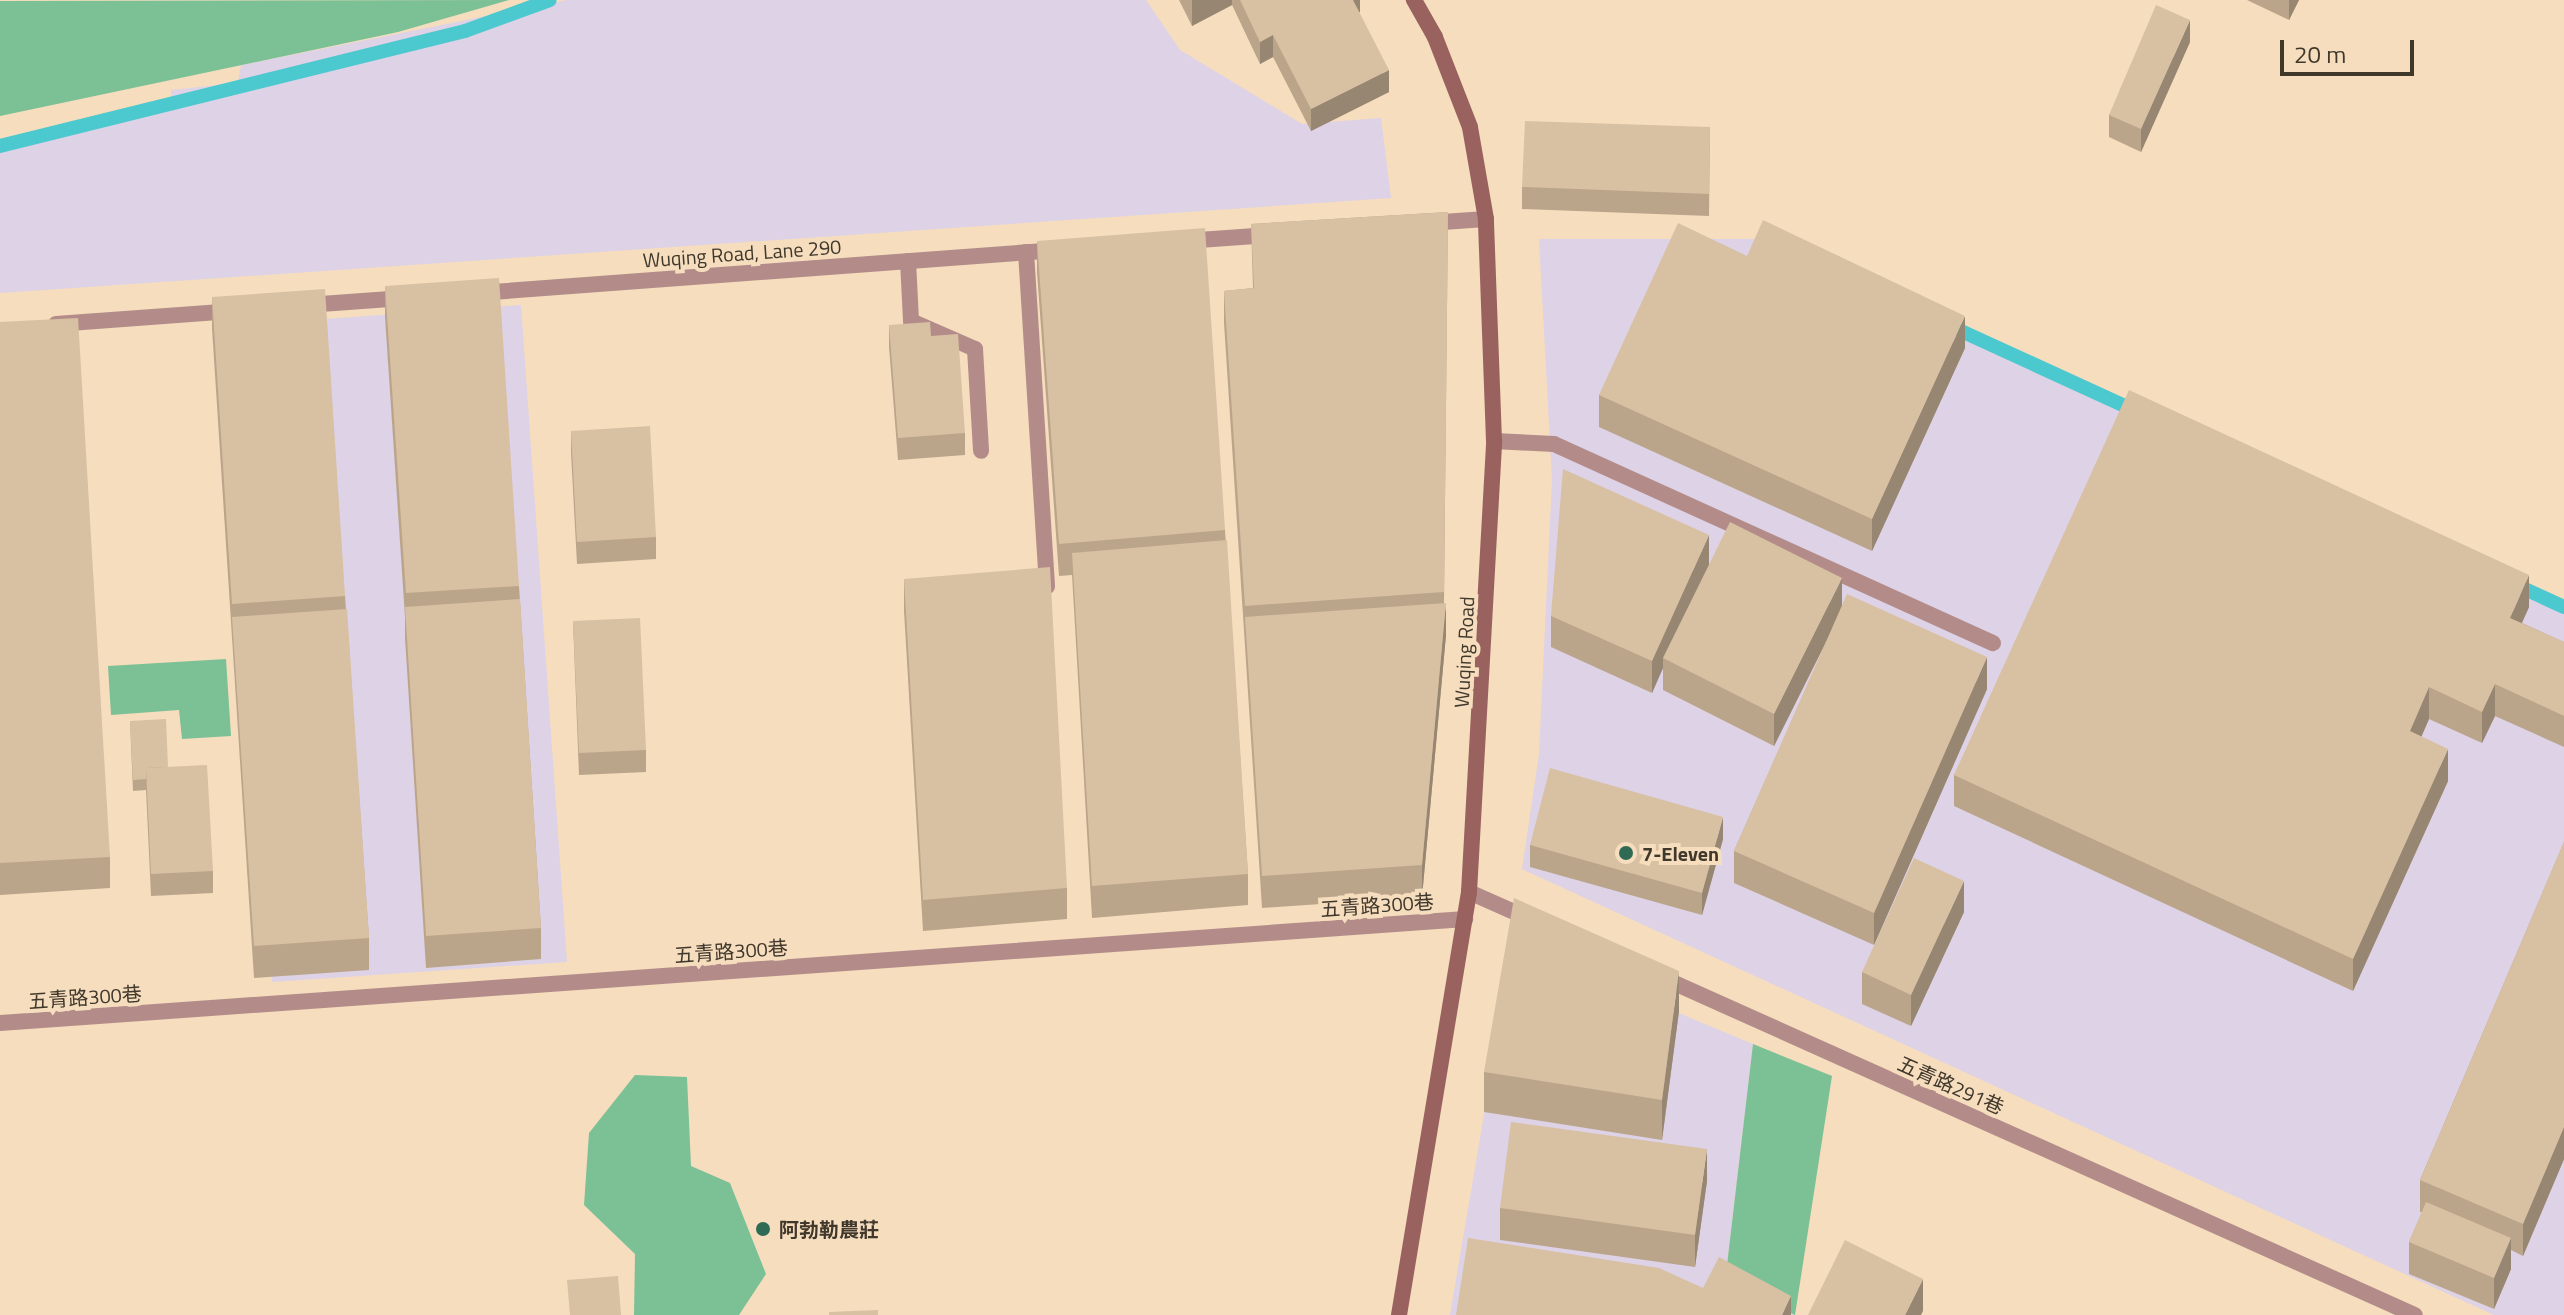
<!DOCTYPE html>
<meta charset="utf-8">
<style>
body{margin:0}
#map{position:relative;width:2564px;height:1315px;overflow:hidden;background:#f5ddbe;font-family:"Titillium Web","Noto Sans TC",sans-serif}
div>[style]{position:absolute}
.industrial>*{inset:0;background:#ddd2e6}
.green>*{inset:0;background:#7cc095}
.stream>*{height:14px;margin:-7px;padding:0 7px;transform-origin:7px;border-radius:7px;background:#4cc8cf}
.lane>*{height:16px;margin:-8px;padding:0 8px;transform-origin:8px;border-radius:8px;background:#b38c89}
.street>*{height:16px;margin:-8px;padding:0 8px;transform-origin:8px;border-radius:8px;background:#b38c89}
.secondary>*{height:16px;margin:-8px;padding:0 8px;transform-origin:8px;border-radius:8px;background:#9a625f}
.wall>*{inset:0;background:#baa58b}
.shaded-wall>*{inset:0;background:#978671}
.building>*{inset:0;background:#d8c0a2}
.dots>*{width:22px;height:22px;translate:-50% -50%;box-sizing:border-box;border:4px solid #f5ddbe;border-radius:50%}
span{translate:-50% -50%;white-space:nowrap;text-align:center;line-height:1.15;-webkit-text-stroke:8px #f5ddbe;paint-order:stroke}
.street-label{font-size:20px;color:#41382c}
.poi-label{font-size:20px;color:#41382c;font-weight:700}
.left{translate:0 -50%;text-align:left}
.scale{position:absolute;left:2280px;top:40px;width:134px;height:36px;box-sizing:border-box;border:4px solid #41382c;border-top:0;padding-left:10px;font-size:24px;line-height:28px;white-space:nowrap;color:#41382c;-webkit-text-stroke:6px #f5ddbe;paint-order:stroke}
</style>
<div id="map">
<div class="industrial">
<div style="clip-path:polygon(567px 0,1146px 0,1180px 50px,1302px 124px,1381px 118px,1391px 198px,0 293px,0 141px,171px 110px,171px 90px,238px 83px,241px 65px)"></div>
<div style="clip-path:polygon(1539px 239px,1767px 239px,2564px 606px,2564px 1315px,2494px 1315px,1522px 869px,1539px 754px,1552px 480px)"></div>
<div style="clip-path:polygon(521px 305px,567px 962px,272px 982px,226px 326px)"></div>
<div style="clip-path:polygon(1513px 944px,1753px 1044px,1725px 1281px,1794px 1315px,1450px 1315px)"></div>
</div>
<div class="green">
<div style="clip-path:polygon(509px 0,398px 32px,0 116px,0 1px)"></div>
<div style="clip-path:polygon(226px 659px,231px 736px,182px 739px,179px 710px,111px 715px,108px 666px)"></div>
<div style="clip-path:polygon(1753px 1044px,1832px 1076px,1795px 1315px,1725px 1282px)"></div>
<div style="clip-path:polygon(635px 1075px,687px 1077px,691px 1166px,730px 1183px,766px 1274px,739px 1315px,634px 1315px,635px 1254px,584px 1205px,589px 1133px)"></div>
</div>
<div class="stream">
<div style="left:0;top:146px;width:479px;rotate:-13.9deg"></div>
<div style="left:465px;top:31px;width:90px;rotate:-20deg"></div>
<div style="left:1948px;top:325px;width:211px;rotate:24.6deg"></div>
<div style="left:2512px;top:583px;width:57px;rotate:24.8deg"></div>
</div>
<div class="lane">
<div style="left:1026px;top:252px;width:335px;rotate:86.4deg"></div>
<div style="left:908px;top:261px;width:60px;rotate:87.1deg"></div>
<div style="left:911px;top:321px;width:70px;rotate:23.6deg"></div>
<div style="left:975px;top:349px;width:102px;rotate:86.6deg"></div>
<div style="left:1494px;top:441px;width:60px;rotate:2.9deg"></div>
<div style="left:1554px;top:444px;width:482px;rotate:24.4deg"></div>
</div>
<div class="street">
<div style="left:1428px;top:223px;width:58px;rotate:-3.9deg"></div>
<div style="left:1185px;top:241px;width:84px;rotate:-4.1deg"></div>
<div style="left:479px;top:293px;width:581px;rotate:-4.25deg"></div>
<div style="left:307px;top:305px;width:97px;rotate:-4.1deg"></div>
<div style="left:56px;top:324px;width:176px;rotate:-4.2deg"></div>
<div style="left:1469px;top:892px;width:67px;rotate:23.9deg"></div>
<div style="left:1661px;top:977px;width:826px;rotate:24.15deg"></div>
<div style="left:0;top:1023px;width:1469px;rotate:-4.06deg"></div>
</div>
<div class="secondary">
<div style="left:1399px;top:1315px;width:429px;rotate:-80.6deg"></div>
<div style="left:1469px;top:892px;width:452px;rotate:-86.8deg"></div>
<div style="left:1494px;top:441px;width:222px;rotate:-92.1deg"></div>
<div style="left:1486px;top:219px;width:93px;rotate:-99.9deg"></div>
<div style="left:1470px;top:127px;width:97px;rotate:-111.3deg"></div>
<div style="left:1435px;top:37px;width:43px;rotate:-119.6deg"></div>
</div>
<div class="wall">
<div style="clip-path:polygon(1179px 0,1360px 0,1359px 13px,1389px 92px,1311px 131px,1273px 57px,1260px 64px,1232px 5px,1192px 26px)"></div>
<div style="clip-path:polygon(2247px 0,2299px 0,2289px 20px)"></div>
<div style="clip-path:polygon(2190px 42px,2141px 152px,2109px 137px,2109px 115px)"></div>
<div style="clip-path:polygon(1710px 127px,1709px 216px,1522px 209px,1522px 187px)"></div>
<div style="clip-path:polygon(1448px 212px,1444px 603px,1446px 635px,1422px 897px,1262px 908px,1224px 323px,1224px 291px,1253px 288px,1251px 224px)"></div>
<div style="clip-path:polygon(1037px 241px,1225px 530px,1248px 874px,1248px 905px,1092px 918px,1072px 575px,1059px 576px,1037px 272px)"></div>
<div style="clip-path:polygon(1747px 256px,1965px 348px,1872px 551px,1599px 427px,1599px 395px)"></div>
<div style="clip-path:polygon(385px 286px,519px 586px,541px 928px,541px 959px,426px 968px,405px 638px,405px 617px,385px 317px)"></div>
<div style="clip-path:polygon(212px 297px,345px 596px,369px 938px,369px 970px,254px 978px,212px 328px)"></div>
<div style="clip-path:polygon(0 322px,110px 857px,110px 888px,0 895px)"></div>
<div style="clip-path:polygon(889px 325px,931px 336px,965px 433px,965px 455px,898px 460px,889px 347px)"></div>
<div style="clip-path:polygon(571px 431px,656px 537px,656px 559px,577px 564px,571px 453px)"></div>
<div style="clip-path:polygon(1709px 565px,1842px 607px,1987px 689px,1874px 945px,1734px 883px,1734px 851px,1830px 634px,1774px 746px,1663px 690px,1663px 668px,1652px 693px,1551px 647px,1551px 616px)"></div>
<div style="clip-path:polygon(904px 579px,1067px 888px,1067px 919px,923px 931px,904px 611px)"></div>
<div style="clip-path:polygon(2529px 607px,2522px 623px,2564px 642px,2564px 747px,2495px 716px,2482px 743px,2429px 719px,2421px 737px,2448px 781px,2353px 991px,1954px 806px,1954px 775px)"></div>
<div style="clip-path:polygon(573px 621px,646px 750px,646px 772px,579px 775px)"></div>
<div style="clip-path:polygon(130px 721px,168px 767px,213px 871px,213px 893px,151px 896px,146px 790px,133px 791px)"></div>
<div style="clip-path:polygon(1723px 839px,1702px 915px,1530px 867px,1530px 845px)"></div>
<div style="clip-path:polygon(2564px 842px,2564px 1159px,2523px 1256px,2511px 1250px,2511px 1269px,2494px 1309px,2409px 1274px,2409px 1242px,2422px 1212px,2420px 1212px,2420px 1180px)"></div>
<div style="clip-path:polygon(1964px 912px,1911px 1026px,1862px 1004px,1862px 972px)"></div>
<div style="clip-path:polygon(1679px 1011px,1662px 1140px,1484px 1112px,1484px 1072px)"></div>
<div style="clip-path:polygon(1707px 1181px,1695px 1267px,1500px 1240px,1500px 1208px)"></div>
</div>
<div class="shaded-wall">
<div style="clip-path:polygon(1192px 0,1232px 0,1232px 5px,1192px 26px)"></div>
<div style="clip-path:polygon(1350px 0,1360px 0,1360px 12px,1350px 17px)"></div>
<div style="clip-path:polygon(2289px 0,2299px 0,2289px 20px)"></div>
<div style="clip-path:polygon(2190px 20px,2190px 42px,2141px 152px,2141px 129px)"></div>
<div style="clip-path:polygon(1273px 35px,1273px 57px,1260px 64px,1260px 42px)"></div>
<div style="clip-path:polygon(1389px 70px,1389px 92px,1311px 131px,1311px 109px)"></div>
<div style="clip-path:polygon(1448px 212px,1444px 622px,1446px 603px,1446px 635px,1422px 897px,1422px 865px,1444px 622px)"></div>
<div style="clip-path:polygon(1965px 316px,1965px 348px,1872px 551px,1872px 519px)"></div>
<div style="clip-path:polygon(1709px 535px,1709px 567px,1663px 658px,1663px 668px,1652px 693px,1652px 661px)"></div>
<div style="clip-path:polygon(2529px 575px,2529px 607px,2510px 649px,2510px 618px)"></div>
<div style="clip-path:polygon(1842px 578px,1842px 610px,1774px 746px,1774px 714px)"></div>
<div style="clip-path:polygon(1987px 657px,1987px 689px,1874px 945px,1874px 913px)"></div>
<div style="clip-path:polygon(2495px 684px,2495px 716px,2482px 743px,2482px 712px)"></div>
<div style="clip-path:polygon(2429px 687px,2429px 719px,2410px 763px,2410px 731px)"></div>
<div style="clip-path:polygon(2448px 749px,2448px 781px,2353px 991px,2353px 959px)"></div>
<div style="clip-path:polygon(1723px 817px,1723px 839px,1702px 915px,1702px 893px)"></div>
<div style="clip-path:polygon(1964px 881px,1964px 912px,1911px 1026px,1911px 995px)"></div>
<div style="clip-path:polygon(1679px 971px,1679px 1011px,1662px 1140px,1662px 1100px)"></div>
<div style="clip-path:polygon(2564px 1127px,2564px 1159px,2523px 1256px,2523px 1224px)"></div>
<div style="clip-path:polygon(1707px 1149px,1707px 1181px,1695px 1267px,1695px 1235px)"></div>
<div style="clip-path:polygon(2511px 1238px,2511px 1269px,2494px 1309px,2494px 1278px)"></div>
<div style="clip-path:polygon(1923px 1279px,1923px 1311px,1921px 1315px,1905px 1315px)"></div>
<div style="clip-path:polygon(1791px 1296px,1791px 1315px,1782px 1315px)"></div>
</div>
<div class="building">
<div style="clip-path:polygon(1240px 0,1353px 0,1389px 70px,1311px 109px,1273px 35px,1260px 42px)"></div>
<div style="clip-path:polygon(2156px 5px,2190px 20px,2141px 129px,2109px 115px)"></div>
<div style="clip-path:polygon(1525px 121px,1710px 127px,1709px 194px,1522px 187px)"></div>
<div style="clip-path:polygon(1448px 212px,1444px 592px,1245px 606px,1224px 291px,1254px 288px,1251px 224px)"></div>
<div style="clip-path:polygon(1763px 220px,1965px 316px,1872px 519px,1599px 395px,1678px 223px,1747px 256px)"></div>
<div style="clip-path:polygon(1205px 228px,1225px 530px,1059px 544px,1037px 241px)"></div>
<div style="clip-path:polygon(499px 278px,519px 586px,406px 593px,385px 286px)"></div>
<div style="clip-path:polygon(325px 289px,345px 596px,232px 604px,212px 297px)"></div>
<div style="clip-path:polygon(78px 318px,110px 857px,0 863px,0 322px)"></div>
<div style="clip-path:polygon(930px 322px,931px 336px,958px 334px,965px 433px,898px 438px,889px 325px)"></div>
<div style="clip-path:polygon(2129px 390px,2529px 575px,2510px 618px,2564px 642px,2564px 716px,2495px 684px,2482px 712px,2429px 687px,2410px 731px,2448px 749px,2353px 959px,1954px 775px)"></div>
<div style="clip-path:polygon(650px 426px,656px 537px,577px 542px,571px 431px)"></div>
<div style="clip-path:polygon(1563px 469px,1709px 535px,1652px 661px,1551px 616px)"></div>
<div style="clip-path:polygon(1730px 522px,1842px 578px,1774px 714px,1663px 658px)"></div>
<div style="clip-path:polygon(1227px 540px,1248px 874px,1092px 886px,1072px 553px)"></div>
<div style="clip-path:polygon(1050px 567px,1067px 888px,923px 900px,904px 579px)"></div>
<div style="clip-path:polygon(1847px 594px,1987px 657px,1874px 913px,1734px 851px)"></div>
<div style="clip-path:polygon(520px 599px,541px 928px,426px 936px,405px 607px)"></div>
<div style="clip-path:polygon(1446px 603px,1422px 865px,1262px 876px,1245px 617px)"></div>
<div style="clip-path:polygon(347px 609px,369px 938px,254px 946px,232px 617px)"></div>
<div style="clip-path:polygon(640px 618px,646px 750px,579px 753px,573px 621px)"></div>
<div style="clip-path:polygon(166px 719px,168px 767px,146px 768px,146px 779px,133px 780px,130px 721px)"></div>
<div style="clip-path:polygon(207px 765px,213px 871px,151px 874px,146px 768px)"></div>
<div style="clip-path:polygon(1550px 768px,1723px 817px,1702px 893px,1530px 845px)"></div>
<div style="clip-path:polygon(2564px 842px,2564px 1127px,2523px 1224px,2420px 1180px)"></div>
<div style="clip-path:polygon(1914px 858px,1964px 881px,1911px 995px,1862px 972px)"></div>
<div style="clip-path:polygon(1514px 898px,1679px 971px,1662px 1100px,1484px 1072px)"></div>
<div style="clip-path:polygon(1511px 1122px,1707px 1149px,1695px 1235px,1500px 1208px)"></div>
<div style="clip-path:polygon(2426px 1202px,2511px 1238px,2494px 1278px,2409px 1242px)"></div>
<div style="clip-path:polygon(1468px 1238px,1659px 1268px,1703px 1288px,1719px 1257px,1791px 1296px,1782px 1315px,1456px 1315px)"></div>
<div style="clip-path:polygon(1845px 1240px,1923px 1279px,1905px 1315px,1808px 1315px)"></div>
<div style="clip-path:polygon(618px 1276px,621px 1315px,570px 1315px,567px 1280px)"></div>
<div style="clip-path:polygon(878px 1310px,878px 1315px,829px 1315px,829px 1312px)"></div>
</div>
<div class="dots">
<div style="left:1626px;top:853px;background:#2f6a54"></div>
<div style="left:763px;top:1229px;background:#2f6a54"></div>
</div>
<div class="street-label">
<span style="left:742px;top:253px;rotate:-4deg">Wuqing Road, Lane 290</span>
<span style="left:1464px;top:652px;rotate:-87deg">Wuqing Road</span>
<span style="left:1377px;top:905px;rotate:-4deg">五青路300巷</span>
<span style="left:731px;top:951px;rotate:-4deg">五青路300巷</span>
<span style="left:85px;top:997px;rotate:-4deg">五青路300巷</span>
<span style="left:1951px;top:1085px;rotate:24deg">五青路291巷</span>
</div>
<div class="poi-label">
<span class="left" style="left:1642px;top:853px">7-Eleven</span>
<span class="left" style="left:779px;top:1229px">阿勃勒農莊</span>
</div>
<div class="scale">20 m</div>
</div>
